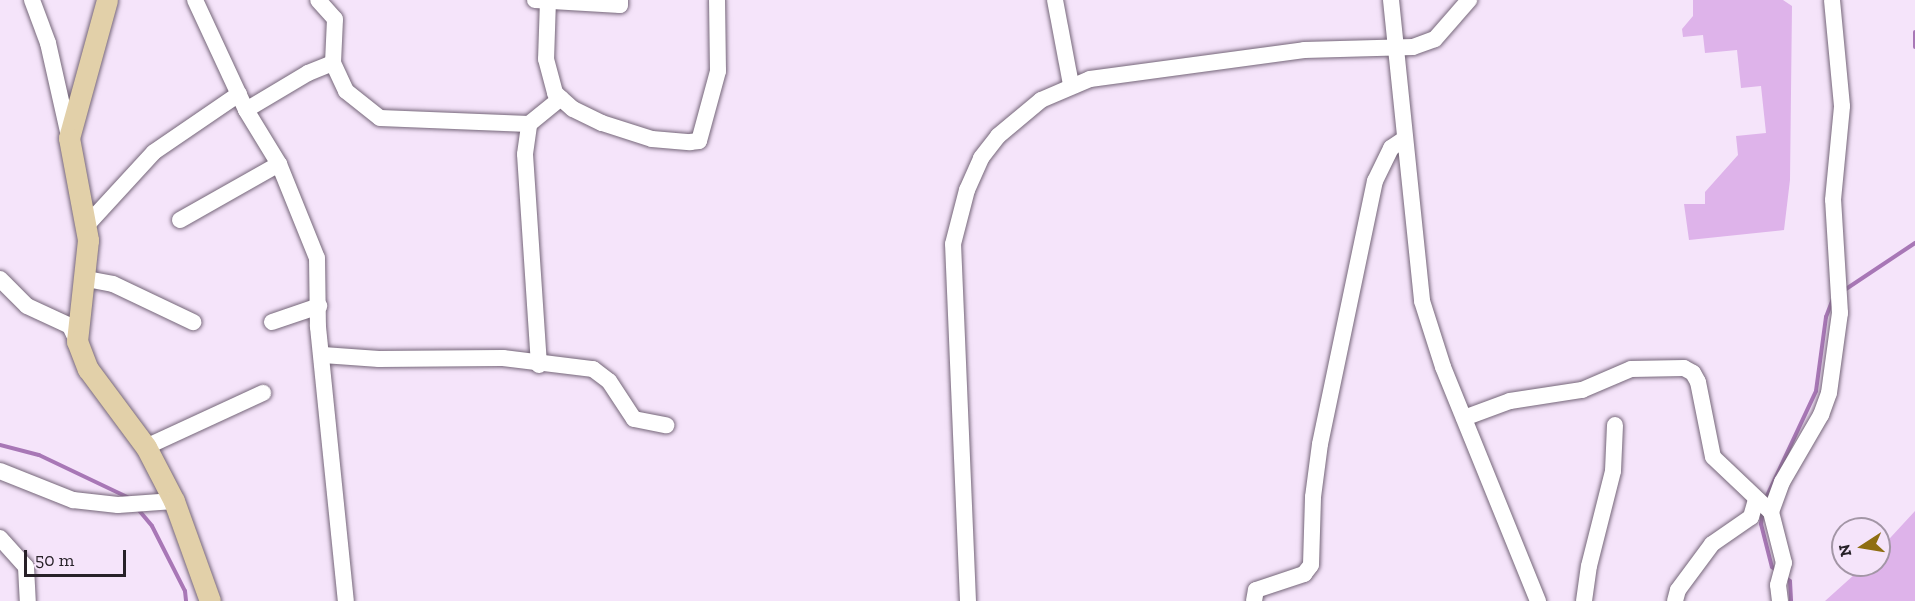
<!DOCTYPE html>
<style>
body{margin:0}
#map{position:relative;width:1915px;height:601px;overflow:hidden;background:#f5e4fa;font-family:"Zilla Slab",serif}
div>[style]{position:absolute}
.green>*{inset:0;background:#deb3ea}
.stream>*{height:4px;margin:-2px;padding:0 2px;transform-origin:2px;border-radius:2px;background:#a877b6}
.roads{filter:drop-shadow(0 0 2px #756679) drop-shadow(0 0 2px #756679)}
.minor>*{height:16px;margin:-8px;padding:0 8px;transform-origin:8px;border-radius:8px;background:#fff}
.major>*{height:21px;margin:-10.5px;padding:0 10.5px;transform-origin:10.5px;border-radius:10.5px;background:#e2d0a9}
span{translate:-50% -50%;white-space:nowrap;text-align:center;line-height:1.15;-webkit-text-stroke:5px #f5e4fa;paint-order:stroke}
.north{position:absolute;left:1831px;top:517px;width:60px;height:60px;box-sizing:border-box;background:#f5e4fa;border:2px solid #a396a6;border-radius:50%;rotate:258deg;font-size:16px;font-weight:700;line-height:24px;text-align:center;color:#272128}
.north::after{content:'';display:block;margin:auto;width:21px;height:27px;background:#8f6e12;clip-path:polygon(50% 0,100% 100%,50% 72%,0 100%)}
.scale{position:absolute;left:24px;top:550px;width:102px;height:27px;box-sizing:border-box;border:3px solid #272128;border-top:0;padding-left:8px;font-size:18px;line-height:21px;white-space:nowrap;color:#272128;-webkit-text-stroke:4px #f5e4fa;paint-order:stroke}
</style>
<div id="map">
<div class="green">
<div style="clip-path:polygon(1693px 0,1783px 0,1792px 6px,1790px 180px,1784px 230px,1689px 240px,1684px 204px,1705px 204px,1705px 192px,1738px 155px,1736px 136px,1766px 133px,1761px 86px,1741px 88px,1737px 50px,1705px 53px,1703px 35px,1683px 37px,1682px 29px,1693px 16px)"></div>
<div style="clip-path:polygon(1915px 511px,1915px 601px,1825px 601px,1865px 565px,1879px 565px,1879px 550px)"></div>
</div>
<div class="stream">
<div style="left:1915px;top:32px;width:15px;rotate:90deg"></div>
<div style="left:1843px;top:291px;width:87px;rotate:-33.7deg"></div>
<div style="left:0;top:445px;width:40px;rotate:14.4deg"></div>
<div style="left:39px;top:455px;width:100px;rotate:25.5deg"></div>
<div style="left:1765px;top:500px;width:120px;rotate:-64.9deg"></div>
<div style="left:1816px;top:391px;width:75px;rotate:-82.3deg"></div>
<div style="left:1826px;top:317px;width:19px;rotate:-69deg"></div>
<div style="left:137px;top:508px;width:23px;rotate:50deg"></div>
<div style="left:152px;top:526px;width:73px;rotate:63.1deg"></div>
<div style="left:185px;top:591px;width:10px;rotate:84deg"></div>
<div style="left:1763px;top:510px;width:14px;rotate:98deg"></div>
<div style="left:1761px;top:524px;width:44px;rotate:75.7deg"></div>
<div style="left:1772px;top:567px;width:6px;rotate:39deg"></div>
<div style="left:1785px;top:577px;width:6px;rotate:39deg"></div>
<div style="left:1790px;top:581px;width:20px;rotate:87deg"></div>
</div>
<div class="roads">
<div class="minor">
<div style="left:32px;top:0;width:46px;rotate:69.6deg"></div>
<div style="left:48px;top:43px;width:91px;rotate:77.3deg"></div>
<div style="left:195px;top:0;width:121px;rotate:65.1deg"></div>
<div style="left:246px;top:110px;width:63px;rotate:58.6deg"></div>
<div style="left:279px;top:164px;width:101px;rotate:68deg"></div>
<div style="left:317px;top:258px;width:69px;rotate:89.2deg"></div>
<div style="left:318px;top:327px;width:275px;rotate:84.2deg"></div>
<div style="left:535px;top:0;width:85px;rotate:3.4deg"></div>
<div style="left:620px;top:5px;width:5px;rotate:-90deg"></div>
<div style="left:548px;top:0;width:59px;rotate:91.9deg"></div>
<div style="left:546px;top:59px;width:35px;rotate:75deg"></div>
<div style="left:555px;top:93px;width:24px;rotate:42deg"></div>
<div style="left:573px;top:109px;width:32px;rotate:26deg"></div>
<div style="left:602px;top:123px;width:52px;rotate:17.7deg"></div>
<div style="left:652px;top:139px;width:38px;rotate:5deg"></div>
<div style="left:690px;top:142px;width:9px;rotate:-6deg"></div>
<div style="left:699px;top:141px;width:73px;rotate:-74.8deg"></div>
<div style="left:718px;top:71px;width:71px;rotate:-90.8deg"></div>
<div style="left:1055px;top:0;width:86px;rotate:79.3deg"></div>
<div style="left:1391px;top:0;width:303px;rotate:84.1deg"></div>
<div style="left:1422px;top:301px;width:69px;rotate:72.3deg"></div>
<div style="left:1443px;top:367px;width:253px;rotate:67.9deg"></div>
<div style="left:333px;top:63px;width:31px;rotate:65deg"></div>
<div style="left:346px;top:91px;width:43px;rotate:38.5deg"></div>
<div style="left:380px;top:118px;width:149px;rotate:2.3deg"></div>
<div style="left:246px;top:110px;width:72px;rotate:-30.8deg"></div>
<div style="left:308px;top:73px;width:27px;rotate:-22deg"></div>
<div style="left:333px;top:63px;width:44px;rotate:-87.4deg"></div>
<div style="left:335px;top:19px;width:25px;rotate:-132deg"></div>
<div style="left:180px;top:220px;width:114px;rotate:-29.5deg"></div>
<div style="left:86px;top:226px;width:100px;rotate:-47.4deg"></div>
<div style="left:154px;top:152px;width:103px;rotate:-34.3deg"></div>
<div style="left:0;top:279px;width:38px;rotate:45deg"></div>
<div style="left:27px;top:306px;width:47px;rotate:24.9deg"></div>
<div style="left:70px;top:326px;width:17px;rotate:65deg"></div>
<div style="left:87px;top:279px;width:26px;rotate:11deg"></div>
<div style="left:113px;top:284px;width:89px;rotate:25.4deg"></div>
<div style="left:272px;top:322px;width:50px;rotate:-18.8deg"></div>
<div style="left:323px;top:355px;width:56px;rotate:4.1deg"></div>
<div style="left:379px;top:359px;width:124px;rotate:-0.5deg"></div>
<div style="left:503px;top:358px;width:91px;rotate:7deg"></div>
<div style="left:593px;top:369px;width:20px;rotate:37deg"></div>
<div style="left:609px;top:381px;width:45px;rotate:56.7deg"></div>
<div style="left:634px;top:419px;width:33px;rotate:11deg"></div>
<div style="left:539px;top:365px;width:211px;rotate:-93.8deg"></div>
<div style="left:525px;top:154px;width:30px;rotate:-82deg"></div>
<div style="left:529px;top:124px;width:41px;rotate:-39.1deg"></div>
<div style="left:1464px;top:418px;width:49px;rotate:-20.3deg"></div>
<div style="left:1510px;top:401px;width:73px;rotate:-8.7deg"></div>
<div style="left:1582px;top:390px;width:53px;rotate:-23.2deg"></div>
<div style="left:1631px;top:369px;width:53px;rotate:-1.1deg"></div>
<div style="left:1684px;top:368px;width:10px;rotate:29deg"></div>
<div style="left:1693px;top:373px;width:10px;rotate:61deg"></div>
<div style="left:1698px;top:382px;width:76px;rotate:78.7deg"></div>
<div style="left:1713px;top:457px;width:80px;rotate:43.5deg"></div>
<div style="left:146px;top:447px;width:129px;rotate:-24.8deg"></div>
<div style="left:0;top:471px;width:79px;rotate:21.7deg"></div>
<div style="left:73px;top:500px;width:45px;rotate:6.3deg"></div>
<div style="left:118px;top:505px;width:56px;rotate:-4.1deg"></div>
<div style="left:0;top:538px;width:39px;rotate:48deg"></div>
<div style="left:26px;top:567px;width:34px;rotate:87deg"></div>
<div style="left:968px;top:601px;width:357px;rotate:-92.4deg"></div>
<div style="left:953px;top:244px;width:56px;rotate:-75.5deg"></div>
<div style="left:967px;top:190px;width:35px;rotate:-66deg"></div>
<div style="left:981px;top:158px;width:28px;rotate:-52deg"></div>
<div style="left:998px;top:136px;width:56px;rotate:-39.9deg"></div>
<div style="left:1041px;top:100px;width:53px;rotate:-23.2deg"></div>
<div style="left:1090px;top:79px;width:216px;rotate:-7.7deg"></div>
<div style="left:1304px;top:50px;width:109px;rotate:-1.6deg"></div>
<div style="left:1413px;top:47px;width:23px;rotate:-20deg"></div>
<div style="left:1435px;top:39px;width:52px;rotate:-48.9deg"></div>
<div style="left:1254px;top:601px;width:11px;rotate:-80deg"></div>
<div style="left:1256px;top:590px;width:51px;rotate:-18.4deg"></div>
<div style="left:1304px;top:574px;width:11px;rotate:-52deg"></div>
<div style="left:1311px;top:565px;width:68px;rotate:-88.3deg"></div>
<div style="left:1313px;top:497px;width:53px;rotate:-82.5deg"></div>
<div style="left:1320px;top:444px;width:269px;rotate:-78.2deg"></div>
<div style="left:1375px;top:181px;width:37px;rotate:-64deg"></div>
<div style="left:1391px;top:148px;width:14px;rotate:-34deg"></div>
<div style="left:1584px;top:601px;width:35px;rotate:-82deg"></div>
<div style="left:1589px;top:566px;width:98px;rotate:-75.8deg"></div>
<div style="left:1613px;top:471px;width:46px;rotate:-87.5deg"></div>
<div style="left:1675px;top:601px;width:11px;rotate:-75deg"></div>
<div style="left:1678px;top:590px;width:57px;rotate:-53.5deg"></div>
<div style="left:1712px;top:544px;width:47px;rotate:-34.7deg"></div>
<div style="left:1751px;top:517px;width:18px;rotate:-74deg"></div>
<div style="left:1780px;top:601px;width:16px;rotate:-97deg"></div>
<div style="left:1778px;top:585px;width:23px;rotate:-75deg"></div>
<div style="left:1784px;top:563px;width:53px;rotate:-104.3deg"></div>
<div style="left:1771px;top:512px;width:32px;rotate:-70deg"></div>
<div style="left:1782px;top:482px;width:78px;rotate:-59.8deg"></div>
<div style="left:1821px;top:415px;width:23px;rotate:-70deg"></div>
<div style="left:1829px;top:393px;width:81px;rotate:-82.2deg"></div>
<div style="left:1840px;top:313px;width:113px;rotate:-93.5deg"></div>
<div style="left:1833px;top:200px;width:94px;rotate:-84.5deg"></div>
<div style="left:1842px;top:106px;width:106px;rotate:-95.4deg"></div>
</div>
<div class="major">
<div style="left:107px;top:0;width:143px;rotate:105.4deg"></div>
<div style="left:69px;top:138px;width:104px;rotate:79.4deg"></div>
<div style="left:88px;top:240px;width:102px;rotate:96.2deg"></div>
<div style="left:77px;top:341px;width:30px;rotate:69deg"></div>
<div style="left:88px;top:369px;width:97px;rotate:53.4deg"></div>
<div style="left:146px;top:447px;width:61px;rotate:62.6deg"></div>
<div style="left:174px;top:501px;width:106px;rotate:70.2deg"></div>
</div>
</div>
<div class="north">N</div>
<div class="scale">50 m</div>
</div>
